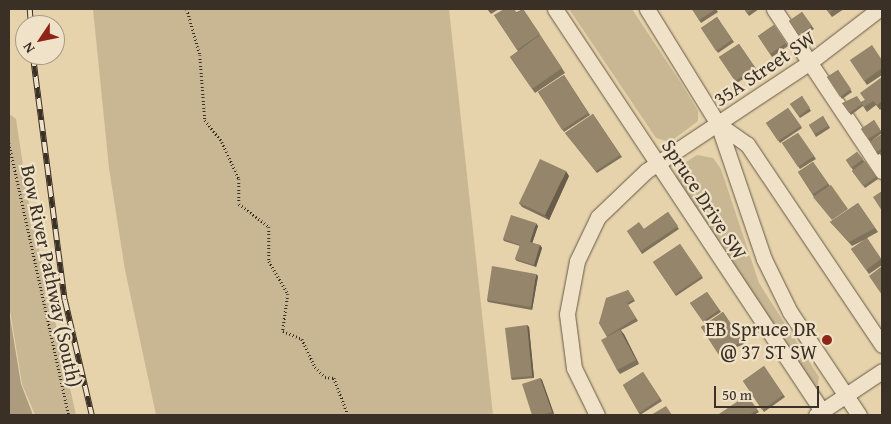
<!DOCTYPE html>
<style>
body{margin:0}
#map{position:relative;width:891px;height:424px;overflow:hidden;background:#e6d3ab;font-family:"Gentium Book Plus",serif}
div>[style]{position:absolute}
.green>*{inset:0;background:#c9b794}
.water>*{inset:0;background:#ac9c7d}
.path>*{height:2.5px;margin-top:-1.25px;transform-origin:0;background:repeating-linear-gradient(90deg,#3b3025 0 1px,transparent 0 3.5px)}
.roads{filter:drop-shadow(0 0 1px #665946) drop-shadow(0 0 1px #665946)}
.minor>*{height:15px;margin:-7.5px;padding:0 7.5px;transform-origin:7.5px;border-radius:7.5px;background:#efe2c8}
.rail>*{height:5.5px;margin-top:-2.75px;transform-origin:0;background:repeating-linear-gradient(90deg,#efe2c8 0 11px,#3b3025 0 22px);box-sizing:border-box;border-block:1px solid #3b3025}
.wall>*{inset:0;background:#7f725c}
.shaded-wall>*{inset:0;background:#685d4b}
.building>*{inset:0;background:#94856b}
.dots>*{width:14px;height:14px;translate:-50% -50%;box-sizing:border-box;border:2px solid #efe2c8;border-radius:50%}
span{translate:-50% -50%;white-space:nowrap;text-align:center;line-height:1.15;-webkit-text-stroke:4.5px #efe2c8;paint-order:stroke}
.street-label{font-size:20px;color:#3b3025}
.poi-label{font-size:20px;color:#3b3025}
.right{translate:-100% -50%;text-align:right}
.frame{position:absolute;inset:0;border:10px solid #3b3025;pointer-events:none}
.north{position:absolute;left:15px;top:15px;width:50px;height:50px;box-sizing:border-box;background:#efe2c8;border:1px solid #a79b87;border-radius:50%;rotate:236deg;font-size:14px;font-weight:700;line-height:20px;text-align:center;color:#3b3025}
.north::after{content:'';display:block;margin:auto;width:18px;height:22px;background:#8f2418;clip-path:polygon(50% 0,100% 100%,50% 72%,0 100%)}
.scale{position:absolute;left:714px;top:386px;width:105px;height:22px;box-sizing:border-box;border:2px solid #3b3025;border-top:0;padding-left:6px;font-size:15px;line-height:18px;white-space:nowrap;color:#3b3025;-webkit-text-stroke:4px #efe2c8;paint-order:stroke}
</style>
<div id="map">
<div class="green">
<div style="clip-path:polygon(93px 9px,449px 9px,493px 415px,156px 415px,125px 270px,109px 168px)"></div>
<div style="clip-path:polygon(569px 9px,632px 9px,681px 83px,698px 111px,698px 121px,670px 142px,656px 138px)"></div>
<div style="clip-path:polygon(9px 114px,16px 119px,29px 204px,76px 415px,35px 415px,22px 384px,9px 304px)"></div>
<div style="clip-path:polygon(697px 155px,713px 158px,721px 169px,759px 283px,819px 377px,817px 390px,676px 179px,677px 168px)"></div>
</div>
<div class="water">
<div style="clip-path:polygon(9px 311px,21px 384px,33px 415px,9px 415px)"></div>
</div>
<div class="path">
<div style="left:187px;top:9px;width:48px;rotate:74.2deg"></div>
<div style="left:200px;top:55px;width:65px;rotate:85.6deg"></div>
<div style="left:205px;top:120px;width:28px;rotate:52deg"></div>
<div style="left:222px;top:142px;width:41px;rotate:65.3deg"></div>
<div style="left:239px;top:179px;width:25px;rotate:90deg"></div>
<div style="left:239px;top:204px;width:38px;rotate:37deg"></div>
<div style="left:269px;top:227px;width:34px;rotate:90deg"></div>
<div style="left:269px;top:261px;width:38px;rotate:60deg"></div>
<div style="left:288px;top:294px;width:37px;rotate:98deg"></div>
<div style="left:283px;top:331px;width:21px;rotate:23deg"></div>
<div style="left:302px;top:339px;width:31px;rotate:65deg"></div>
<div style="left:315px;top:367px;width:14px;rotate:45deg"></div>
<div style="left:325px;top:377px;width:9px;rotate:6deg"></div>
<div style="left:334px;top:378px;width:40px;rotate:69deg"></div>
<div style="left:9px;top:143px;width:279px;rotate:77.6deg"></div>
</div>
<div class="roads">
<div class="minor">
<div style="left:555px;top:9px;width:483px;rotate:56.4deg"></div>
<div style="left:647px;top:9px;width:135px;rotate:58.3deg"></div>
<div style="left:718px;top:124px;width:143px;rotate:71.2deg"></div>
<div style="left:764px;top:259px;width:59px;rotate:63.9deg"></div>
<div style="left:790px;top:312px;width:124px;rotate:56.2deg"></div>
<div style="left:774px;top:9px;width:195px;rotate:56.3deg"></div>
<div style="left:718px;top:124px;width:35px;rotate:35deg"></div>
<div style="left:747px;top:144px;width:242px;rotate:56.1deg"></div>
<div style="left:597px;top:415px;width:52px;rotate:-116.1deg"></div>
<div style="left:574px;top:368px;width:54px;rotate:-97.4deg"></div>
<div style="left:567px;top:314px;width:54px;rotate:-79.3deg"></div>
<div style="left:577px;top:261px;width:49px;rotate:-64.5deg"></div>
<div style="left:598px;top:217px;width:66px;rotate:-43.8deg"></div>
<div style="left:646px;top:171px;width:197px;rotate:-33.6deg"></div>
<div style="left:810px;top:62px;width:87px;rotate:-37.5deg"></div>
<div style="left:816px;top:415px;width:79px;rotate:-33.7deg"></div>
</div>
</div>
<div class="rail">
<div style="left:30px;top:9px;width:16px;rotate:86deg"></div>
<div style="left:33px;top:55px;width:247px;rotate:82.6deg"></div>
<div style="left:65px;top:300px;width:118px;rotate:76.8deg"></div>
</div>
<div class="wall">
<div style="clip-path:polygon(487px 9px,499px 9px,491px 14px)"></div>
<div style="clip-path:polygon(523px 9px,565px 73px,535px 93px,510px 57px,518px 51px,494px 15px,517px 12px)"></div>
<div style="clip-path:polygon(692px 9px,716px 9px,718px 12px,701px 23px)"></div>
<div style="clip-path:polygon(744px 9px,759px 9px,749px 16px)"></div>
<div style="clip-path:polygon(826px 9px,844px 9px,832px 17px)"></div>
<div style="clip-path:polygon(802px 12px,814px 29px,800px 38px,789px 21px)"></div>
<div style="clip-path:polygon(717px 17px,734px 42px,718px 53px,701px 28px)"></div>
<div style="clip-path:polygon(774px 25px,788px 46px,772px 57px,758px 36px)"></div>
<div style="clip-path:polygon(739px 44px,757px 70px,737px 83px,719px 57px)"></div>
<div style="clip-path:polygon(882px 59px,882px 75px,867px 85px,850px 60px)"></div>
<div style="clip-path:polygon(838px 70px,852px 92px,842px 99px,827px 77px)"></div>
<div style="clip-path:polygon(564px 75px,590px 115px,564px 132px,538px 92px)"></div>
<div style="clip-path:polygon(882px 77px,882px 108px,880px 110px,876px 105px,867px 112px,863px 106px,851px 115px,842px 103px,861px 102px,865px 100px)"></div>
<div style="clip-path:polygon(802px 96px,811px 111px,800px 118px,790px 104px)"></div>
<div style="clip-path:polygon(788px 108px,802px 128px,780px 143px,766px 123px)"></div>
<div style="clip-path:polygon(593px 114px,622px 157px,597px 173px,565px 133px)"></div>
<div style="clip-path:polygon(823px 116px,830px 128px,816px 137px,809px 125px)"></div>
<div style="clip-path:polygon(874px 120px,882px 133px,870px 142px,861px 129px)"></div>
<div style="clip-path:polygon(798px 133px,816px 159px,800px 169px,782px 143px)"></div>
<div style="clip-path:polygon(882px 134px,882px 152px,878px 155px,870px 142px)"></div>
<div style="clip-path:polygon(857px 152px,878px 179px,865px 188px,852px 171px,853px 170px,846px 160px)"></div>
<div style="clip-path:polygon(813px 162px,830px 186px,814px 197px,798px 172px)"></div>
<div style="clip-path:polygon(569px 176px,549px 220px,522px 207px,519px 203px)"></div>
<div style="clip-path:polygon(858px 203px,878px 232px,867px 238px,882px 260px,882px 265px,869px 274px,851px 249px,866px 239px,852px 246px,834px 226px,830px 222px)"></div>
<div style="clip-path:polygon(668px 212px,679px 229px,642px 254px,627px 231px,644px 229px)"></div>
<div style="clip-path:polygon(538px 226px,532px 243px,540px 245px,542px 248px,536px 267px,517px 261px,515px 259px,520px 246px,504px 241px,503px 239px)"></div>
<div style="clip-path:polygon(680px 244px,703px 278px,676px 296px,653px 262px)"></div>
<div style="clip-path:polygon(538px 276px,532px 310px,488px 302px,487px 300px)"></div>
<div style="clip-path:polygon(628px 290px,635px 301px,628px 305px,638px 321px,621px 330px,639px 364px,620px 374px,617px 370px,607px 337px,599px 323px)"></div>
<div style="clip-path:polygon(707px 292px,721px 312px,704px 323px,690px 303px)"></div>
<div style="clip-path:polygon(723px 312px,744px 344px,719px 355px,701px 327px)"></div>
<div style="clip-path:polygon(527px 325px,529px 327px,534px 378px,512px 380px,511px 378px)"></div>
<div style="clip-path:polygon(764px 366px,785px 397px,764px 412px,743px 381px)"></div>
<div style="clip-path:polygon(643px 372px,662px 401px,640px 415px,623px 385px)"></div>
<div style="clip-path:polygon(540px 378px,542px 380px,554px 414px,551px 415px,532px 415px)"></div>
<div style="clip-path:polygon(747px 395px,759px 412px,754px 415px,720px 415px)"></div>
</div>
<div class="shaded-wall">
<div style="clip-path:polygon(566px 171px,569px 176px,549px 220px,545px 215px)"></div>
<div style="clip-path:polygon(536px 223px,538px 226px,532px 244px,530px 242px)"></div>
<div style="clip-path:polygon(540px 245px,542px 248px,536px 267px,534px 265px)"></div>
<div style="clip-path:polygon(536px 274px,538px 276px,532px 310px,531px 307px)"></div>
<div style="clip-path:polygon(527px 325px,529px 327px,534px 378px,532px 376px)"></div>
<div style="clip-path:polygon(620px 330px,624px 334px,639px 364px,636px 360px)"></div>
<div style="clip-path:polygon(540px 378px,542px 380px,554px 414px,552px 412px)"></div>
</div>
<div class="building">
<div style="clip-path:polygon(504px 9px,514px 9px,517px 13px,523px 9px,540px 34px,517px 50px,494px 15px)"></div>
<div style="clip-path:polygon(692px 9px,716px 9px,699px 20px)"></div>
<div style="clip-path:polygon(744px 9px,754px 9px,747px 13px)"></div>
<div style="clip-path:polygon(826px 9px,834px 9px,829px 13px)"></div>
<div style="clip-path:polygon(802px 12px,812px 26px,799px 35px,789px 21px)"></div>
<div style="clip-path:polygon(717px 17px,732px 40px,716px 51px,701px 28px)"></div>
<div style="clip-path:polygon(774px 25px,786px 43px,770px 54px,758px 36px)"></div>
<div style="clip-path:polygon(540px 35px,562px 68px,532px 89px,510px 57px)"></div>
<div style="clip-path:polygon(739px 44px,755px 68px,735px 81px,719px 57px)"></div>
<div style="clip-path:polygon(872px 45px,882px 60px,882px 68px,864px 81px,850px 60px)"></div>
<div style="clip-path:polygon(838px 70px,851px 89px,840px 97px,827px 77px)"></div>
<div style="clip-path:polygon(564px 75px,588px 113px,562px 130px,538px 92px)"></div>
<div style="clip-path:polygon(882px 77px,882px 101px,877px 105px,873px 101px,864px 107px,861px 103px,865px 100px,860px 93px)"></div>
<div style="clip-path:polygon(802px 96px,810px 108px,799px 116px,790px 104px)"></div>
<div style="clip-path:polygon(857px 96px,861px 102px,861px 103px,862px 104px,849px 113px,842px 103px)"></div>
<div style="clip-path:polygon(788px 108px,801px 126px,778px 141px,766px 123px)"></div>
<div style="clip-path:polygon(593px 114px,620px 155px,596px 171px,565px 133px)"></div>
<div style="clip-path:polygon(823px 116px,828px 126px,815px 134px,809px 125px)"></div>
<div style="clip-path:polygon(874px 120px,881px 131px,868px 139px,861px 129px)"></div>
<div style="clip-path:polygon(798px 133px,814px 156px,798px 167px,782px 143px)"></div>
<div style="clip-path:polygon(882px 134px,882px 148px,877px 152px,870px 142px)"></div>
<div style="clip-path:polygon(857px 152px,863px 159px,851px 168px,846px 160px)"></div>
<div style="clip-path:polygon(540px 159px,566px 171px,545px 215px,519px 203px)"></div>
<div style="clip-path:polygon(865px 161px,876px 177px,863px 186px,852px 171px)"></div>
<div style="clip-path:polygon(813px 162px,828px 184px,813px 194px,798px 172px)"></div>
<div style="clip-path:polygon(831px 185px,848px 209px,832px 220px,813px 197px)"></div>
<div style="clip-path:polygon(882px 191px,882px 211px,873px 197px)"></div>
<div style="clip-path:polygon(858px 203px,875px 228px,849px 242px,830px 222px)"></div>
<div style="clip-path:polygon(668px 212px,678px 226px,641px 251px,627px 231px,639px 222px,644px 229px)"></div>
<div style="clip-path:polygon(511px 215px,536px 223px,530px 242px,540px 245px,534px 265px,515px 259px,520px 245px,503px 239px)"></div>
<div style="clip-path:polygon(867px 238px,881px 259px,866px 270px,851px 249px)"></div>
<div style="clip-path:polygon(680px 244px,702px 276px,675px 294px,653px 262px)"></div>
<div style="clip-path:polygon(492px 266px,536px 274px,531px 307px,487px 300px)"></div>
<div style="clip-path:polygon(882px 266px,882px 295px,869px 276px)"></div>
<div style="clip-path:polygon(628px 290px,634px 299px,627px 303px,636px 318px,607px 336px,599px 323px,606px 298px)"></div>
<div style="clip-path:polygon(707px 292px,719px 310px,703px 321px,690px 303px)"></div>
<div style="clip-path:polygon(723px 312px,743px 342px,717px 352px,701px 327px)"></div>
<div style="clip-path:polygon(527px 325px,532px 376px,511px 378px,505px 328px)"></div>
<div style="clip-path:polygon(620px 330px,636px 360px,617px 370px,601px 340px)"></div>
<div style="clip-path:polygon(764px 366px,783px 395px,762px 410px,743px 381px)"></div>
<div style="clip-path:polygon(643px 372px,660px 399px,639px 413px,623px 385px)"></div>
<div style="clip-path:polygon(540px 378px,552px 412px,542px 415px,532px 415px,522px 384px)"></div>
<div style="clip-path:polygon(747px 395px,757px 410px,749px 415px,720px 415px,719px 414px)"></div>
<div style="clip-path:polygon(666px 406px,672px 415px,651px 415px)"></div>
</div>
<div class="dots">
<div style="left:827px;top:340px;background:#8f2418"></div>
</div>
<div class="street-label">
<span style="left:764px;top:68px;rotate:-34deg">35A Street SW</span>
<span style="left:705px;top:199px;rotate:57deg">Spruce Drive SW</span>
<span style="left:52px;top:276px;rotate:78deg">Bow River Pathway (South)</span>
</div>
<div class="poi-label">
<span class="right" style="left:817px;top:340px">EB Spruce DR<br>@ 37 ST SW</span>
</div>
<div class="frame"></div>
<div class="north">N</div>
<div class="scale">50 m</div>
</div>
